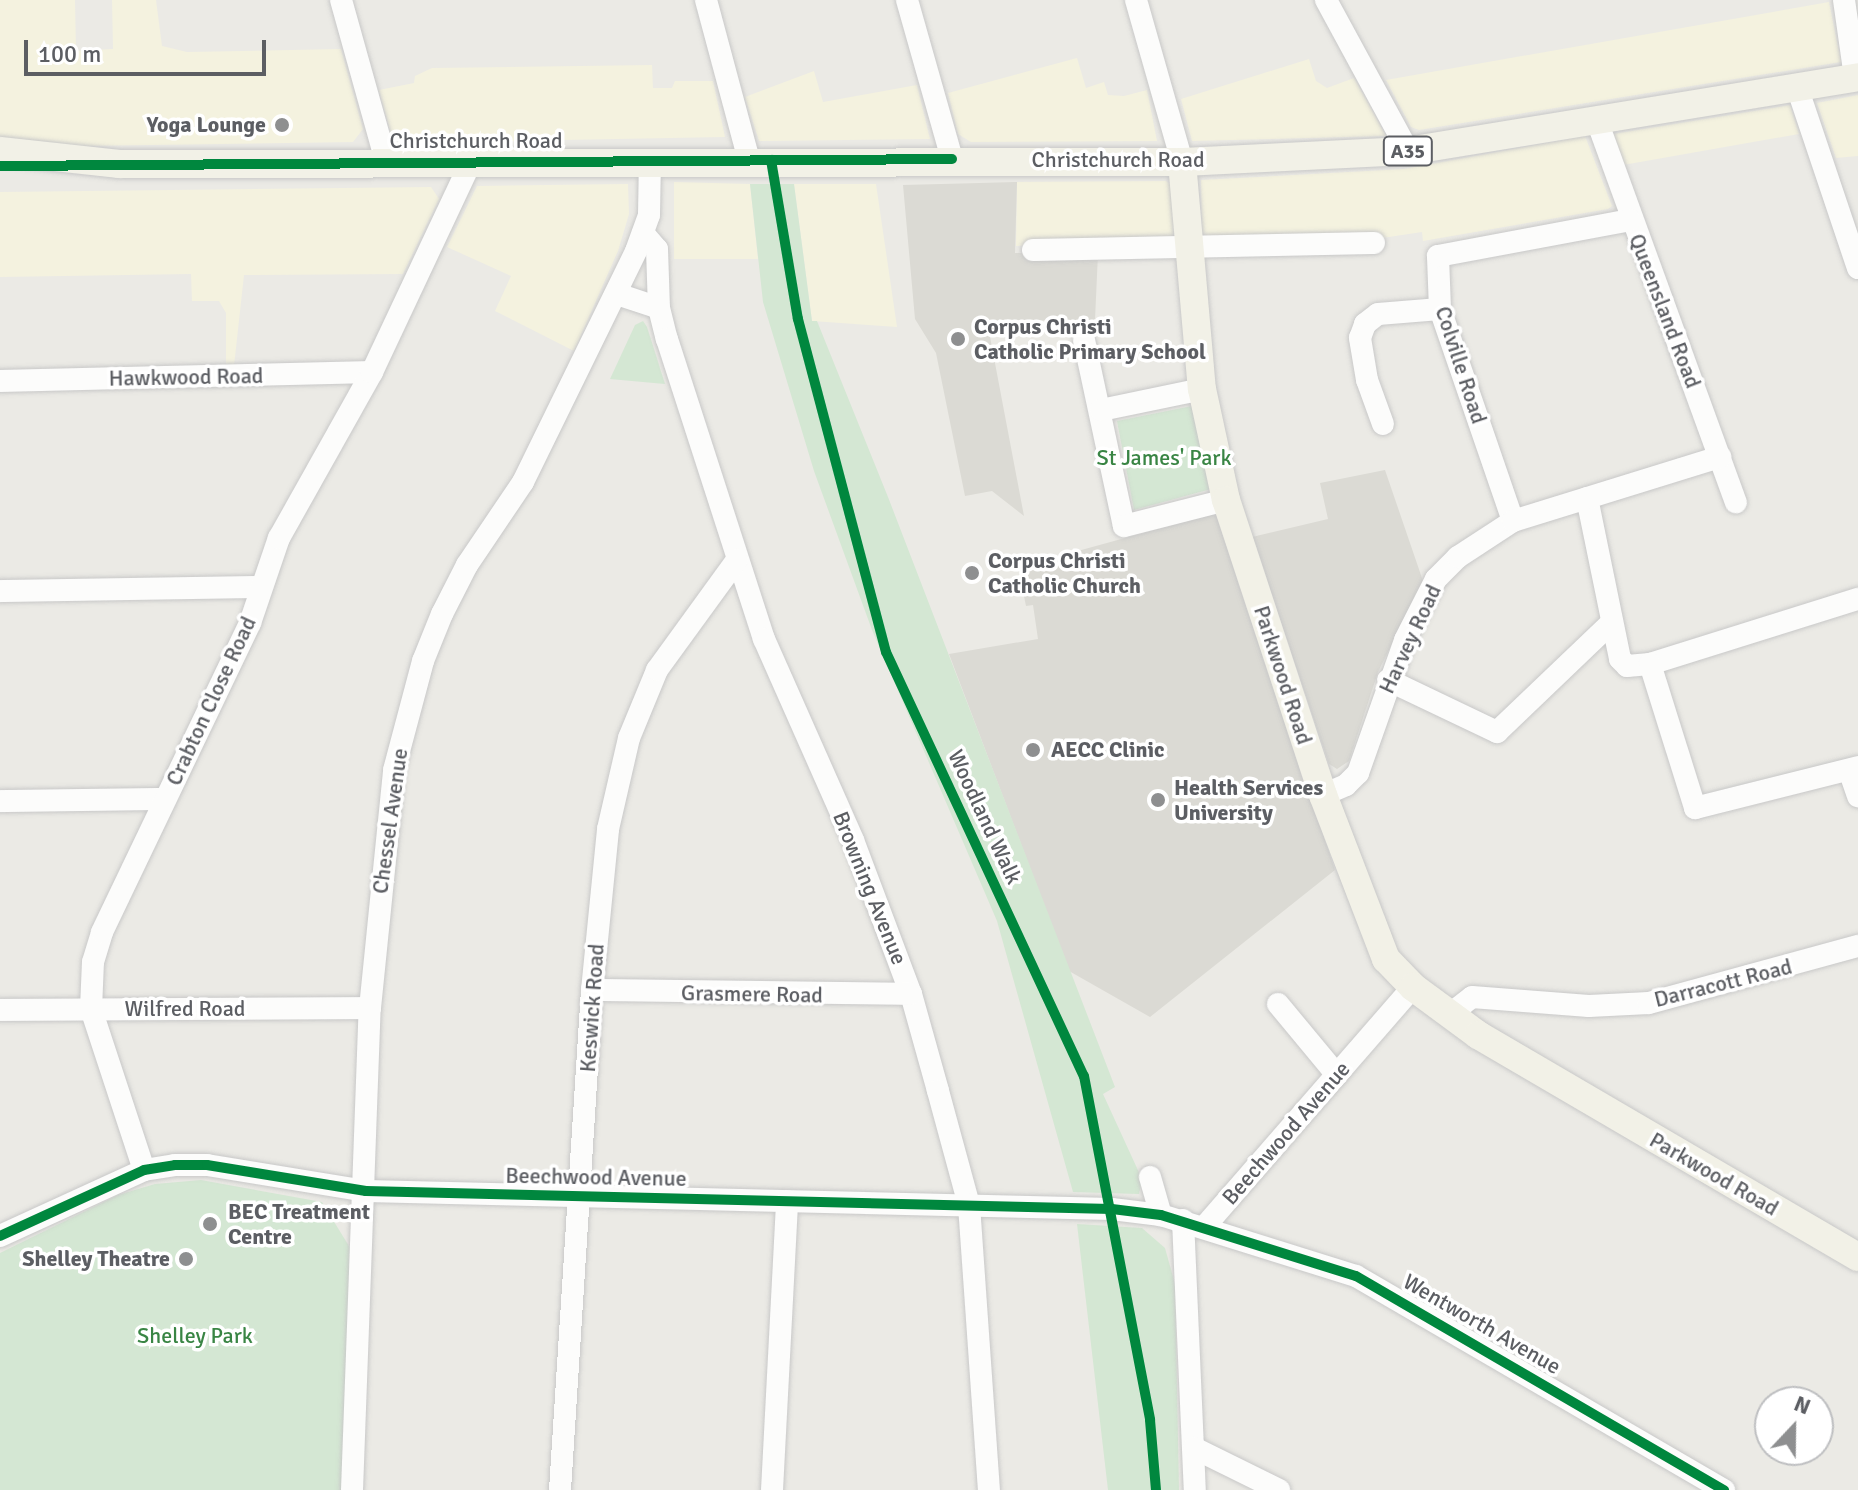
<!DOCTYPE html>
<style>
body{margin:0}
#map{position:relative;width:1858px;height:1490px;overflow:hidden;background:#ebeae5;font-family:Signika,sans-serif}
div>[style]{position:absolute}
.commercial>*{inset:0;background:#f4f2df}
.education>*{inset:0;background:#dbdad4}
.green>*{inset:0;background:#d4e7d3}
.roads{filter:drop-shadow(0 0 2px #c8c8c8) drop-shadow(0 0 2px #c8c8c8)}
.minor>*{height:22px;margin:-11px;padding:0 11px;transform-origin:11px;border-radius:11px;background:#fcfcfb}
.major>*{height:28px;margin:-14px;padding:0 14px;transform-origin:14px;border-radius:14px;background:#f2f1e7}
.cycleway>*{height:10px;margin:-5px;padding:0 5px;transform-origin:5px;border-radius:5px;background:#00873e}
.dots>*{width:22px;height:22px;translate:-50% -50%;box-sizing:border-box;border:4px solid #fff;border-radius:50%}
span{translate:-50% -50%;white-space:nowrap;text-align:center;line-height:1.15;-webkit-text-stroke:7px #fff;paint-order:stroke}
.shield-label span{padding:2px 6px;background:#fff;border:2px solid;border-radius:6px;-webkit-text-stroke-width:0}
.shield-label{font-size:20px;color:#5c5e63;font-weight:700}
.poi-label{font-size:22px;color:#5c5e63;font-weight:700}
.right{translate:-100% -50%;text-align:right}
.left{translate:0 -50%;text-align:left}
.street-label{font-size:22px;color:#5c5e63}
.park-label{font-size:22px;color:#398544}
.north{position:absolute;left:1754px;top:1386px;width:80px;height:80px;box-sizing:border-box;background:#fff;border:2px solid #bebfc1;border-radius:50%;rotate:22deg;font-size:22px;font-weight:700;line-height:32px;text-align:center;color:#5c5e63}
.north::after{content:'';display:block;margin:auto;width:28px;height:36px;background:#8e8f90;clip-path:polygon(50% 0,100% 100%,50% 72%,0 100%)}
.scale{position:absolute;left:24px;top:40px;width:242px;height:36px;box-sizing:border-box;border:4px solid #5c5e63;border-top:0;padding-left:10px;font-size:24px;line-height:28px;white-space:nowrap;color:#5c5e63;-webkit-text-stroke:6px #fff;paint-order:stroke}
</style>
<div id="map">
<div class="commercial">
<div style="clip-path:polygon(0 0,75px 0,76px 51px,113px 49px,112px 0,156px 0,162px 46px,187px 52px,341px 49px,363px 129px,353px 142px,12px 147px,0 138px)"></div>
<div style="clip-path:polygon(1829px 2px,1841px 62px,1419px 130px,1411px 127px,1386px 80px)"></div>
<div style="clip-path:polygon(1077px 58px,1086px 88px,1104px 82px,1108px 95px,1124px 96px,1147px 90px,1157px 141px,971px 142px,958px 134px,948px 93px)"></div>
<div style="clip-path:polygon(1309px 59px,1316px 81px,1327px 88px,1354px 78px,1386px 136px,1192px 141px,1181px 99px)"></div>
<div style="clip-path:polygon(652px 65px,653px 88px,672px 88px,675px 81px,713px 81px,725px 137px,402px 143px,392px 137px,379px 90px,414px 83px,415px 76px,432px 68px)"></div>
<div style="clip-path:polygon(814px 71px,823px 102px,917px 85px,930px 139px,759px 141px,745px 97px)"></div>
<div style="clip-path:polygon(1858px 95px,1858px 156px,1836px 158px,1817px 103px)"></div>
<div style="clip-path:polygon(1790px 105px,1799px 134px,1623px 165px,1613px 134px)"></div>
<div style="clip-path:polygon(1585px 136px,1612px 206px,1608px 209px,1423px 241px,1422px 232px,1382px 238px,1202px 239px,1201px 180px,1404px 169px)"></div>
<div style="clip-path:polygon(1166px 181px,1172px 186px,1174px 241px,1016px 246px,1017px 182px)"></div>
<div style="clip-path:polygon(674px 182px,750px 184px,758px 259px,674px 259px)"></div>
<div style="clip-path:polygon(628px 184px,629px 214px,618px 251px,574px 351px,495px 311px,511px 276px,447px 247px,477px 186px)"></div>
<div style="clip-path:polygon(794px 184px,876px 184px,897px 327px,812px 321px)"></div>
<div style="clip-path:polygon(431px 187px,439px 199px,403px 274px,244px 275px,234px 366px,226px 365px,226px 313px,219px 301px,192px 301px,191px 274px,0 277px,0 192px)"></div>
</div>
<div class="education">
<div style="clip-path:polygon(1017px 182px,1015px 253px,1098px 253px,1095px 320px,987px 321px,1024px 516px,992px 491px,965px 496px,936px 353px,915px 319px,903px 185px)"></div>
<div style="clip-path:polygon(1385px 470px,1423px 581px,1378px 672px,1349px 761px,1337px 769px,1329px 764px,1252px 537px,1328px 519px,1320px 483px)"></div>
<div style="clip-path:polygon(1216px 513px,1335px 870px,1150px 1017px,1069px 971px,949px 654px,1038px 639px,1033px 605px,1026px 606px,1020px 577px,1034px 563px)"></div>
</div>
<div class="green">
<div style="clip-path:polygon(750px 184px,794px 184px,812px 321px,817px 321px,888px 497px,1115px 1087px,1103px 1094px,1142px 1179px,1139px 1194px,1073px 1192px,997px 921px,872px 630px,814px 471px,763px 302px)"></div>
<div style="clip-path:polygon(643px 321px,647px 327px,665px 384px,610px 379px,635px 325px)"></div>
<div style="clip-path:polygon(1192px 406px,1211px 489px,1134px 510px,1117px 421px)"></div>
<div style="clip-path:polygon(201px 1180px,322px 1202px,355px 1256px,346px 1490px,0 1490px,0 1253px,118px 1195px,155px 1184px)"></div>
<div style="clip-path:polygon(1077px 1224px,1142px 1228px,1165px 1248px,1175px 1284px,1179px 1490px,1108px 1490px)"></div>
</div>
<div class="roads">
<div class="minor">
<div style="left:341px;top:0;width:167px;rotate:74.4deg"></div>
<div style="left:706px;top:0;width:166px;rotate:75deg"></div>
<div style="left:907px;top:0;width:165px;rotate:74.2deg"></div>
<div style="left:1136px;top:0;width:168px;rotate:74.1deg"></div>
<div style="left:1326px;top:0;width:172px;rotate:61.5deg"></div>
<div style="left:1844px;top:0;width:78px;rotate:81.9deg"></div>
<div style="left:1797px;top:87px;width:191px;rotate:71.4deg"></div>
<div style="left:1596px;top:118px;width:409px;rotate:70deg"></div>
<div style="left:643px;top:233px;width:21px;rotate:49deg"></div>
<div style="left:657px;top:249px;width:59px;rotate:88.1deg"></div>
<div style="left:659px;top:308px;width:32px;rotate:76deg"></div>
<div style="left:667px;top:339px;width:315px;rotate:72.1deg"></div>
<div style="left:764px;top:639px;width:220px;rotate:66.1deg"></div>
<div style="left:853px;top:840px;width:165px;rotate:69.4deg"></div>
<div style="left:911px;top:994px;width:101px;rotate:74.4deg"></div>
<div style="left:938px;top:1091px;width:118px;rotate:74.8deg"></div>
<div style="left:969px;top:1205px;width:286px;rotate:86deg"></div>
<div style="left:1033px;top:250px;width:341px;rotate:-1.2deg"></div>
<div style="left:617px;top:294px;width:44px;rotate:18.4deg"></div>
<div style="left:1084px;top:340px;width:190px;rotate:77.9deg"></div>
<div style="left:1124px;top:526px;width:105px;rotate:-14.3deg"></div>
<div style="left:0;top:381px;width:372px;rotate:-1.4deg"></div>
<div style="left:1101px;top:410px;width:103px;rotate:-11.7deg"></div>
<div style="left:1383px;top:424px;width:47px;rotate:-110deg"></div>
<div style="left:1367px;top:380px;width:43px;rotate:-99.5deg"></div>
<div style="left:1360px;top:338px;width:15px;rotate:-70deg"></div>
<div style="left:1365px;top:324px;width:16px;rotate:-38deg"></div>
<div style="left:1378px;top:314px;width:62px;rotate:-4.6deg"></div>
<div style="left:1587px;top:498px;width:164px;rotate:78.4deg"></div>
<div style="left:1620px;top:659px;width:10px;rotate:45deg"></div>
<div style="left:1627px;top:666px;width:23px;rotate:-5deg"></div>
<div style="left:1650px;top:664px;width:218px;rotate:-17.4deg"></div>
<div style="left:1513px;top:521px;width:224px;rotate:-109deg"></div>
<div style="left:1440px;top:309px;width:53px;rotate:-92.2deg"></div>
<div style="left:1438px;top:256px;width:195px;rotate:-10.6deg"></div>
<div style="left:0;top:591px;width:260px;rotate:-0.9deg"></div>
<div style="left:1650px;top:664px;width:151px;rotate:72.6deg"></div>
<div style="left:1695px;top:808px;width:168px;rotate:-14.1deg"></div>
<div style="left:1388px;top:680px;width:121px;rotate:25.5deg"></div>
<div style="left:1497px;top:732px;width:159px;rotate:-43.7deg"></div>
<div style="left:1849px;top:770px;width:28px;rotate:71deg"></div>
<div style="left:1323px;top:795px;width:25px;rotate:-23deg"></div>
<div style="left:1346px;top:785px;width:17px;rotate:-45deg"></div>
<div style="left:1358px;top:773px;width:141px;rotate:-70.5deg"></div>
<div style="left:1405px;top:640px;width:68px;rotate:-63.1deg"></div>
<div style="left:1436px;top:579px;width:31px;rotate:-45deg"></div>
<div style="left:1458px;top:557px;width:66px;rotate:-33.2deg"></div>
<div style="left:1513px;top:521px;width:217px;rotate:-17.2deg"></div>
<div style="left:0;top:801px;width:165px;rotate:-0.7deg"></div>
<div style="left:592px;top:990px;width:319px;rotate:0.7deg"></div>
<div style="left:1278px;top:1004px;width:92px;rotate:50.3deg"></div>
<div style="left:0;top:1010px;width:370px;rotate:-0.3deg"></div>
<div style="left:1449px;top:1015px;width:29px;rotate:-38deg"></div>
<div style="left:1472px;top:997px;width:117px;rotate:4.4deg"></div>
<div style="left:1589px;top:1006px;width:60px;rotate:-2.9deg"></div>
<div style="left:1649px;top:1003px;width:217px;rotate:-15.3deg"></div>
<div style="left:144px;top:1170px;width:169px;rotate:-108.2deg"></div>
<div style="left:91px;top:1009px;width:47px;rotate:-87.6deg"></div>
<div style="left:93px;top:962px;width:31px;rotate:-73deg"></div>
<div style="left:102px;top:932px;width:343px;rotate:-64.4deg"></div>
<div style="left:250px;top:623px;width:90px;rotate:-71.2deg"></div>
<div style="left:279px;top:538px;width:190px;rotate:-60.7deg"></div>
<div style="left:372px;top:372px;width:232px;rotate:-64.8deg"></div>
<div style="left:1150px;top:1177px;width:40px;rotate:74deg"></div>
<div style="left:1183px;top:1220px;width:270px;rotate:87.5deg"></div>
<div style="left:1206px;top:1225px;width:315px;rotate:-49deg"></div>
<div style="left:0;top:1236px;width:158px;rotate:-24.6deg"></div>
<div style="left:144px;top:1170px;width:31px;rotate:-9deg"></div>
<div style="left:175px;top:1165px;width:32px"></div>
<div style="left:207px;top:1165px;width:161px;rotate:9.3deg"></div>
<div style="left:366px;top:1191px;width:746px;rotate:1.38deg"></div>
<div style="left:1112px;top:1209px;width:49px;rotate:7deg"></div>
<div style="left:1161px;top:1215px;width:204px;rotate:17.4deg"></div>
<div style="left:1356px;top:1276px;width:426px;rotate:30.2deg"></div>
<div style="left:1194px;top:1448px;width:95px;rotate:26.3deg"></div>
<div style="left:352px;top:1490px;width:482px;rotate:-87.9deg"></div>
<div style="left:370px;top:1008px;width:239px;rotate:-84.2deg"></div>
<div style="left:394px;top:770px;width:113px;rotate:-75.1deg"></div>
<div style="left:423px;top:661px;width:51px;rotate:-68deg"></div>
<div style="left:442px;top:614px;width:55px;rotate:-63deg"></div>
<div style="left:467px;top:565px;width:100px;rotate:-56deg"></div>
<div style="left:523px;top:482px;width:257px;rotate:-63.9deg"></div>
<div style="left:636px;top:251px;width:38px;rotate:-70deg"></div>
<div style="left:649px;top:215px;width:55px;rotate:-89deg"></div>
<div style="left:560px;top:1490px;width:501px;rotate:-86.34deg"></div>
<div style="left:592px;top:990px;width:162px;rotate:-84.3deg"></div>
<div style="left:608px;top:829px;width:93px;rotate:-77deg"></div>
<div style="left:629px;top:738px;width:74px;rotate:-67.6deg"></div>
<div style="left:657px;top:670px;width:136px;rotate:-54deg"></div>
<div style="left:772px;top:1490px;width:289px;rotate:-87deg"></div>
</div>
<div class="major">
<div style="left:0;top:151px;width:120px;rotate:6.2deg"></div>
<div style="left:119px;top:164px;width:1063px;rotate:-0.11deg"></div>
<div style="left:1182px;top:162px;width:226px;rotate:-2.8deg"></div>
<div style="left:1408px;top:151px;width:456px;rotate:-9.3deg"></div>
<div style="left:1182px;top:162px;width:228px;rotate:85deg"></div>
<div style="left:1202px;top:389px;width:114px;rotate:77.8deg"></div>
<div style="left:1226px;top:500px;width:311px;rotate:71.8deg"></div>
<div style="left:1323px;top:795px;width:176px;rotate:69deg"></div>
<div style="left:1386px;top:959px;width:39px;rotate:46deg"></div>
<div style="left:1413px;top:987px;width:81px;rotate:36.4deg"></div>
<div style="left:1478px;top:1035px;width:440px;rotate:30.3deg"></div>
</div>
</div>
<div class="cycleway">
<div style="left:771px;top:160px;width:161px;rotate:80.4deg"></div>
<div style="left:798px;top:319px;width:344px;rotate:75.2deg"></div>
<div style="left:886px;top:652px;width:468px;rotate:65deg"></div>
<div style="left:1084px;top:1076px;width:350px;rotate:79.1deg"></div>
<div style="left:1150px;top:1420px;width:70px;rotate:85.1deg"></div>
<div style="left:0;top:166px;width:952px;rotate:-0.42deg"></div>
<div style="left:0;top:1236px;width:158px;rotate:-24.6deg"></div>
<div style="left:144px;top:1170px;width:31px;rotate:-9deg"></div>
<div style="left:175px;top:1165px;width:32px"></div>
<div style="left:207px;top:1165px;width:161px;rotate:9.3deg"></div>
<div style="left:366px;top:1191px;width:746px;rotate:1.38deg"></div>
<div style="left:1112px;top:1209px;width:49px;rotate:7deg"></div>
<div style="left:1161px;top:1215px;width:204px;rotate:17.4deg"></div>
<div style="left:1356px;top:1276px;width:426px;rotate:30.2deg"></div>
</div>
<div class="dots">
<div style="left:282px;top:125px;background:#8e8f90"></div>
<div style="left:958px;top:339px;background:#8e8f90"></div>
<div style="left:972px;top:573px;background:#8e8f90"></div>
<div style="left:1033px;top:750px;background:#8e8f90"></div>
<div style="left:1158px;top:800px;background:#8e8f90"></div>
<div style="left:210px;top:1224px;background:#8e8f90"></div>
<div style="left:186px;top:1259px;background:#8e8f90"></div>
</div>
<div class="shield-label">
<span style="left:1408px;top:151px">A35</span>
</div>
<div class="poi-label">
<span class="right" style="left:266px;top:125px">Yoga Lounge</span>
<span class="left" style="left:974px;top:339px">Corpus Christi<br>Catholic Primary School</span>
<span class="left" style="left:988px;top:573px">Corpus Christi<br>Catholic Church</span>
<span class="left" style="left:1051px;top:750px">AECC Clinic</span>
<span class="left" style="left:1174px;top:800px">Health Services<br>University</span>
<span class="left" style="left:228px;top:1224px">BEC Treatment<br>Centre</span>
<span class="right" style="left:170px;top:1259px">Shelley Theatre</span>
</div>
<div class="street-label">
<span style="left:476px;top:141px">Christchurch Road</span>
<span style="left:1118px;top:160px">Christchurch Road</span>
<span style="left:1665px;top:311px;rotate:69deg">Queensland Road</span>
<span style="left:1461px;top:365px;rotate:72deg">Colville Road</span>
<span style="left:186px;top:377px;rotate:-1deg">Hawkwood Road</span>
<span style="left:1410px;top:639px;rotate:-65deg">Harvey Road</span>
<span style="left:1283px;top:675px;rotate:72deg">Parkwood Road</span>
<span style="left:211px;top:701px;rotate:-65deg">Crabton Close Road</span>
<span style="left:985px;top:817px;rotate:65deg">Woodland Walk</span>
<span style="left:390px;top:821px;rotate:-82deg">Chessel Avenue</span>
<span style="left:870px;top:888px;rotate:68deg">Browning Avenue</span>
<span style="left:1723px;top:983px;rotate:-14deg">Darracott Road</span>
<span style="left:752px;top:994px;rotate:1deg">Grasmere Road</span>
<span style="left:592px;top:1008px;rotate:-86deg">Keswick Road</span>
<span style="left:185px;top:1009px">Wilfred Road</span>
<span style="left:1286px;top:1133px;rotate:-49deg">Beechwood Avenue</span>
<span style="left:1714px;top:1174px;rotate:30deg">Parkwood Road</span>
<span style="left:596px;top:1177px;rotate:1deg">Beechwood Avenue</span>
<span style="left:1482px;top:1324px;rotate:30deg">Wentworth Avenue</span>
</div>
<div class="park-label">
<span style="left:1164px;top:458px">St James' Park</span>
<span style="left:195px;top:1336px">Shelley Park</span>
</div>
<div class="north">N</div>
<div class="scale">100 m</div>
</div>
